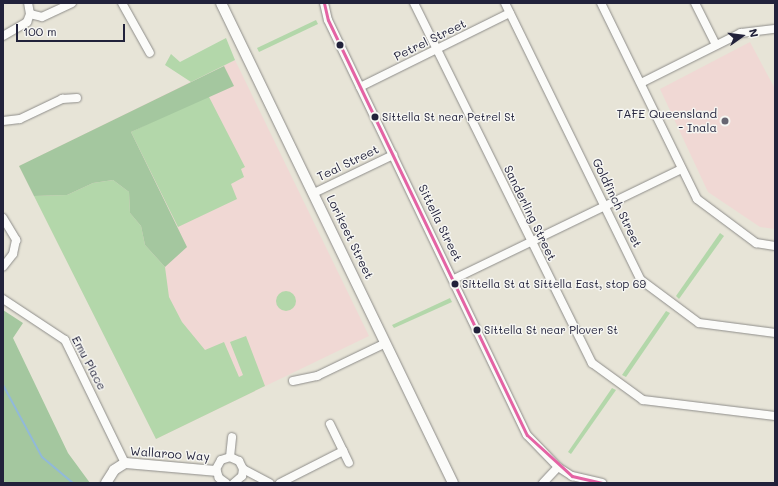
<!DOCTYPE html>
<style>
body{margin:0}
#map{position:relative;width:778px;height:486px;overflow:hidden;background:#e7e4d7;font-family:Mali,sans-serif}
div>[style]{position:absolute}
.built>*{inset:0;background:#f0d8d4}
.green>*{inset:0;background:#b3d7aa}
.round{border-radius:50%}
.forest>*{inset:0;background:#a4c79f}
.stream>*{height:2px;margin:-1px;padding:0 1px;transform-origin:1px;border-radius:1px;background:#91b9da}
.roads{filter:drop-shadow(0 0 1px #8e8d8a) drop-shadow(0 0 1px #8e8d8a)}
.minor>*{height:8px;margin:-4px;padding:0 4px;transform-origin:4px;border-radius:4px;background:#fbfbf9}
.tertiary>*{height:10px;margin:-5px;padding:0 5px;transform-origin:5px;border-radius:5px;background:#fbfbf9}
.bus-1>*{height:3px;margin:-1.5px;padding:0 1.5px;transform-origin:1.5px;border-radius:1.5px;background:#e463a4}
.dots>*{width:11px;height:11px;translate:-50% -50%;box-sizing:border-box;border:2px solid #f6f6f2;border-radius:50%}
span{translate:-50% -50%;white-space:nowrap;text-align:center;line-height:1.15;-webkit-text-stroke:3px #f6f6f2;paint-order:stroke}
.bus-label{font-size:11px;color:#22223b}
.left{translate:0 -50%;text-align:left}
.street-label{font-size:12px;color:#22223b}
.poi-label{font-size:12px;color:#22223b}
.right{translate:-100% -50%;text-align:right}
.frame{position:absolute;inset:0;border:4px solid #22223b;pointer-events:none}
.north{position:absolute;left:722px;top:16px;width:40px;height:40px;-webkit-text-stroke:3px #f6f6f2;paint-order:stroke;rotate:76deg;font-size:11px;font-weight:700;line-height:16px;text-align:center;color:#22223b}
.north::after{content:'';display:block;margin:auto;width:14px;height:18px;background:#22223b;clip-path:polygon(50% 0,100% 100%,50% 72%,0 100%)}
.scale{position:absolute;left:16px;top:24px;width:109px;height:18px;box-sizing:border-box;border:2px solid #22223b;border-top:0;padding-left:5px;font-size:12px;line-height:14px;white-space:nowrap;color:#22223b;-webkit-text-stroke:3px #f6f6f2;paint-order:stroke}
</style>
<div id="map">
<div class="built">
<div style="clip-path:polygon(750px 42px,775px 89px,775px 229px,760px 227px,708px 192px,660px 89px)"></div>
<div style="clip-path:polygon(235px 60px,369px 336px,156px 439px,19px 166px)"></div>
</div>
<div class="green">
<div style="clip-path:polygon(316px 20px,318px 24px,259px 52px,257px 48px)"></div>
<div style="clip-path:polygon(226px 38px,235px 60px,191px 82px,165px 65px,171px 54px,180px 62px)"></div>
<div style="clip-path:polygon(208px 95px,245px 167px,241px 169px,244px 177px,231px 184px,237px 199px,178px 227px,131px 132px)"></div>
<div style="clip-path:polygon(113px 180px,129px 192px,130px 213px,141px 226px,145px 245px,165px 267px,169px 297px,182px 322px,205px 350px,224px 342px,239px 377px,243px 375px,230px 342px,246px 336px,265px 386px,156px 439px,34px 196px,67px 195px,93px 183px)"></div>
<div style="clip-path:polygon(720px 233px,724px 236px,679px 299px,676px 296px)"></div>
<div class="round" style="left:276px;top:291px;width:20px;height:20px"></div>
<div style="clip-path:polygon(450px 298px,452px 302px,394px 328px,392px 325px)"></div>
<div style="clip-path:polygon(666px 311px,670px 313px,626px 377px,622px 375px)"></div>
<div style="clip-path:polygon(612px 388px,616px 390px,571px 454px,568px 452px)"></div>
</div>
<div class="forest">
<div style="clip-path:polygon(224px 66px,234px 86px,131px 132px,187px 247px,165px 267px,145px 245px,141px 226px,130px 213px,129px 192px,113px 180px,93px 183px,67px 195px,34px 196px,19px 166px)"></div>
<div style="clip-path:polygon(3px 310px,23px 323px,13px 338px,68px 453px,90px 483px,3px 483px)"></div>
</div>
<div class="stream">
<div style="left:3px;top:385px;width:82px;rotate:61.6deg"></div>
<div style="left:42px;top:457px;width:40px;rotate:40deg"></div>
</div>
<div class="roads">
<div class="minor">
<div style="left:122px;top:3px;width:57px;rotate:60.8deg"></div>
<div style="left:324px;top:3px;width:17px;rotate:77deg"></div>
<div style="left:328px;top:20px;width:460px;rotate:64.4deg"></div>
<div style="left:527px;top:435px;width:45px;rotate:45.9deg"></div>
<div style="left:558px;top:467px;width:17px;rotate:33deg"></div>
<div style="left:572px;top:476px;width:31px;rotate:13deg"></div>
<div style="left:414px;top:3px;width:402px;rotate:63.7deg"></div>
<div style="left:592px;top:363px;width:63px;rotate:36deg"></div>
<div style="left:643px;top:400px;width:133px;rotate:6.9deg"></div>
<div style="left:505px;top:3px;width:309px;rotate:63.9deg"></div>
<div style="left:641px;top:280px;width:72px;rotate:36.6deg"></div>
<div style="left:699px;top:323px;width:77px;rotate:7.5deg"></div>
<div style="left:601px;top:3px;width:218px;rotate:63.9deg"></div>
<div style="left:697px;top:199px;width:74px;rotate:36.7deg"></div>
<div style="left:756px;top:243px;width:19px;rotate:9deg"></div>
<div style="left:695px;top:3px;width:47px;rotate:63.4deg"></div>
<div style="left:30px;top:14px;width:12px;rotate:14deg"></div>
<div style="left:42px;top:17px;width:33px;rotate:-25deg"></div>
<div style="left:3px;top:36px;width:28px;rotate:-30deg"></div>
<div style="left:27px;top:22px;width:9px;rotate:-69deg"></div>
<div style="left:30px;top:14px;width:11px;rotate:-100deg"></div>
<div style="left:641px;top:83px;width:112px;rotate:-26.6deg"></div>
<div style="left:741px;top:33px;width:34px;rotate:-7deg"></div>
<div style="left:360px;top:87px;width:167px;rotate:-26.3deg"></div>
<div style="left:3px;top:121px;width:17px;rotate:-7deg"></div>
<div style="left:20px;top:119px;width:47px;rotate:-25.5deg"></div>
<div style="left:62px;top:99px;width:15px;rotate:-4deg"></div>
<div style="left:314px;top:193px;width:88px;rotate:-25.7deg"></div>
<div style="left:3px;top:218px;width:26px;rotate:59deg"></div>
<div style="left:16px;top:240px;width:14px;rotate:102deg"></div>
<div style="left:13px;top:254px;width:16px;rotate:128deg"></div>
<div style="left:454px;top:279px;width:253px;rotate:-25.8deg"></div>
<div style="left:3px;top:299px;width:74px;rotate:33.5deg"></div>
<div style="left:65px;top:340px;width:137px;rotate:64deg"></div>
<div style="left:293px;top:381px;width:25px;rotate:-12deg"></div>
<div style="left:317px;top:376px;width:76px;rotate:-25.6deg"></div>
<div style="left:330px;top:424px;width:43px;rotate:64deg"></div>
<div style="left:230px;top:457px;width:20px;rotate:-84deg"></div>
<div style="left:243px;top:469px;width:30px;rotate:28deg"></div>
<div style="left:226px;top:483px;width:9px;rotate:-144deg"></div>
<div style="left:219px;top:478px;width:9px;rotate:-108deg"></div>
<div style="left:216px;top:469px;width:10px;rotate:-61deg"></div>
<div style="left:221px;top:460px;width:9px;rotate:-18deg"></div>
<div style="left:230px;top:457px;width:10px;rotate:24deg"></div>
<div style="left:239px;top:461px;width:9px;rotate:63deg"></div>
<div style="left:243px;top:469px;width:7px;rotate:98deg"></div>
<div style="left:242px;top:476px;width:11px;rotate:139deg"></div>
<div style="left:280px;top:483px;width:71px;rotate:-26.9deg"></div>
<div style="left:543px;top:483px;width:22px;rotate:-47deg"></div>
</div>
<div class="tertiary">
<div style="left:221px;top:3px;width:533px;rotate:64.2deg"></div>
<div style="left:106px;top:483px;width:15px;rotate:-58deg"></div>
<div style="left:114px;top:470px;width:13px;rotate:-32deg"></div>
<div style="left:125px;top:463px;width:91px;rotate:5deg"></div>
</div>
</div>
<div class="bus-1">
<div style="left:324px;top:3px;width:17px;rotate:77deg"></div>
<div style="left:328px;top:20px;width:460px;rotate:64.4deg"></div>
<div style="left:527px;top:435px;width:61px;rotate:42.3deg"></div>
<div style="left:572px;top:476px;width:31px;rotate:13deg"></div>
</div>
<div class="dots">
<div style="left:340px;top:45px;background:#22223b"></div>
<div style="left:375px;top:117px;background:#22223b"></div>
<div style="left:725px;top:121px;background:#676672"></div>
<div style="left:455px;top:284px;background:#22223b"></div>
<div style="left:477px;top:330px;background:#22223b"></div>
</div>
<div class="bus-label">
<span class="left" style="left:382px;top:117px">Sittella St near Petrel St</span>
<span class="left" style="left:462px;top:284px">Sittella St at Sittella East, stop 69</span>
<span class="left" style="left:484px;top:330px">Sittella St near Plover St</span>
</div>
<div class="street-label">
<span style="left:430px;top:40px;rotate:-26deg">Petrel Street</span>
<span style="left:348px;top:163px;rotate:-26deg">Teal Street</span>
<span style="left:617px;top:203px;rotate:64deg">Goldfinch Street</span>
<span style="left:530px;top:213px;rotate:64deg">Sanderling Street</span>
<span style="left:440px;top:223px;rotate:64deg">Sittella Street</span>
<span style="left:350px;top:237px;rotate:64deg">Lorikeet Street</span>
<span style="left:89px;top:363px;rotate:62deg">Emu Place</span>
<span style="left:170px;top:454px;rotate:4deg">Wallaroo Way</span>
</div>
<div class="poi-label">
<span class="right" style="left:717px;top:121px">TAFE Queensland<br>- Inala</span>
</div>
<div class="frame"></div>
<div class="north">N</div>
<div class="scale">100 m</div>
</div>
